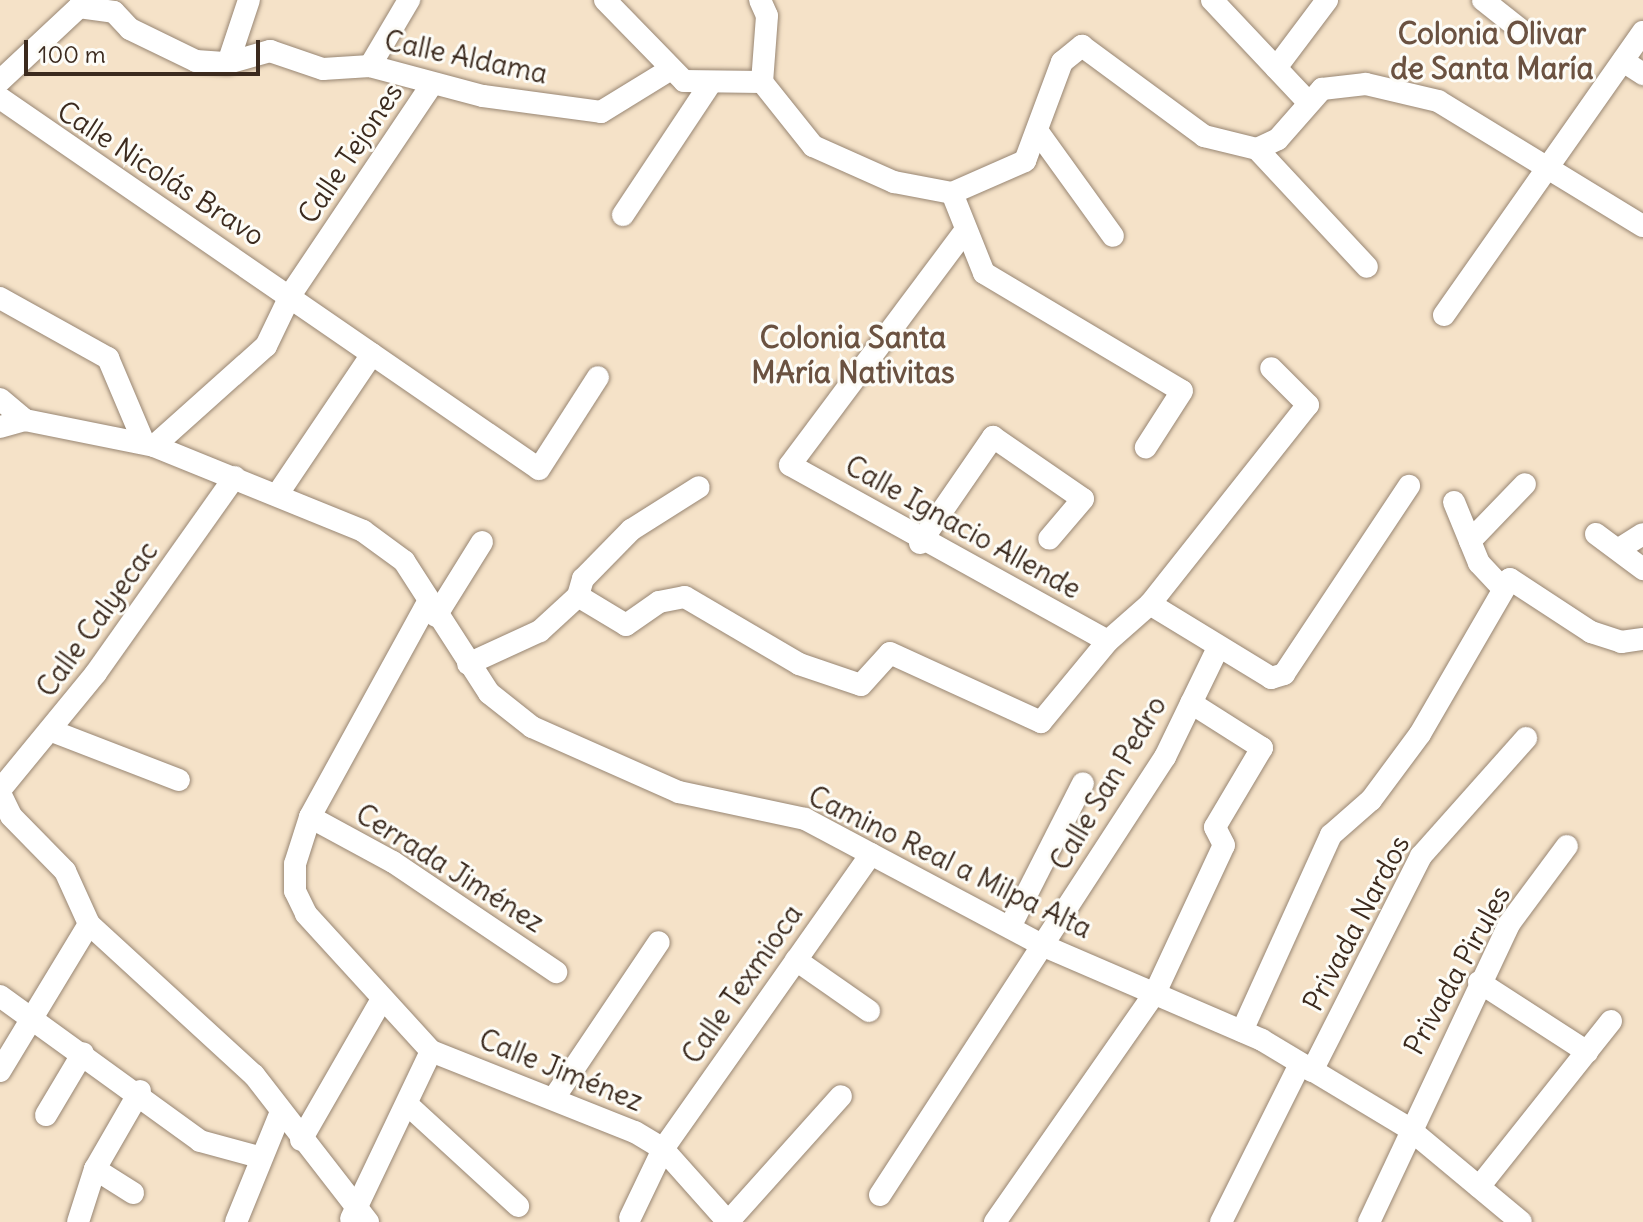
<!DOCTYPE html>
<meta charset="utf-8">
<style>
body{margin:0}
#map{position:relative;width:1643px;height:1222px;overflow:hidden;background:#f5e2c8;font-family:Delius,sans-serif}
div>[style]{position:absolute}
.roads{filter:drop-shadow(0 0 2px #988673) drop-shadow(0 0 2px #988673)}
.minor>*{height:22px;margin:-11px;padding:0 11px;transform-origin:11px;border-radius:11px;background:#fff}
span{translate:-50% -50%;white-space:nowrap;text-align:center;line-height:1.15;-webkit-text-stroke:6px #fdfcf7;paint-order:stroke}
.street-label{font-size:28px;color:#3b2a1e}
.neighbourhood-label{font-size:30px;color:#6b5241;font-weight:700}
.scale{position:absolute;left:24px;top:40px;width:236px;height:36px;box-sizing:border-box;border:4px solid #3b2a1e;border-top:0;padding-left:10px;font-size:24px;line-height:28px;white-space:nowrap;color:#3b2a1e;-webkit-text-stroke:6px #fdfcf7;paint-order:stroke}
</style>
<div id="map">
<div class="roads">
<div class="minor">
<div style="left:605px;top:0;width:113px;rotate:45.7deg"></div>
<div style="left:684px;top:81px;width:78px;rotate:0.7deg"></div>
<div style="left:760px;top:0;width:17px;rotate:66deg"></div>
<div style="left:767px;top:16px;width:66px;rotate:94.3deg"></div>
<div style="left:762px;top:82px;width:82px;rotate:51.4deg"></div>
<div style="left:813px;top:146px;width:89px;rotate:24deg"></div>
<div style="left:894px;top:182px;width:59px;rotate:10.7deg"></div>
<div style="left:1212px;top:0;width:141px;rotate:46.7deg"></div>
<div style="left:1483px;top:0;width:48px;rotate:38.3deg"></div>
<div style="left:114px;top:12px;width:23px;rotate:47deg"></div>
<div style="left:130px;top:29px;width:73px;rotate:25.9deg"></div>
<div style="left:196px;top:61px;width:32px;rotate:4deg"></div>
<div style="left:228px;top:63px;width:44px;rotate:-15.9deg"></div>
<div style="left:270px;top:51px;width:56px;rotate:18.8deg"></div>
<div style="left:323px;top:69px;width:47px;rotate:-3.7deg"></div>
<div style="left:370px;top:66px;width:117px;rotate:14.9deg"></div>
<div style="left:483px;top:96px;width:119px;rotate:7.7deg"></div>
<div style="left:601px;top:112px;width:79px;rotate:-31.5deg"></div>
<div style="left:1623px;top:61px;width:24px;rotate:33deg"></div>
<div style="left:228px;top:63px;width:66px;rotate:-71.6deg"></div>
<div style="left:370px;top:66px;width:77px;rotate:-59.4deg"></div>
<div style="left:1276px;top:68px;width:85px;rotate:-53.1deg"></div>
<div style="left:0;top:81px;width:108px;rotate:-43.1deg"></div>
<div style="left:79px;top:7px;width:35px;rotate:8deg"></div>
<div style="left:0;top:98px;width:654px;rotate:34.54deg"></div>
<div style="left:539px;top:469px;width:109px;rotate:-57.3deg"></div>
<div style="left:1038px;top:132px;width:128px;rotate:54.2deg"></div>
<div style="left:1257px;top:149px;width:161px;rotate:47deg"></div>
<div style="left:952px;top:193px;width:80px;rotate:-23.7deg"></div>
<div style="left:1025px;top:161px;width:106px;rotate:-69.5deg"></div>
<div style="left:1062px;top:62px;width:26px;rotate:-39deg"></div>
<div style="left:1082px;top:46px;width:152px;rotate:36.4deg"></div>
<div style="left:1204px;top:136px;width:55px;rotate:13.8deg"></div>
<div style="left:1257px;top:149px;width:23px;rotate:-25deg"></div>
<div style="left:1278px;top:139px;width:67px;rotate:-48.7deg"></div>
<div style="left:1322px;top:89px;width:44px;rotate:-6.5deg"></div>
<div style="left:1366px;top:84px;width:74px;rotate:13.3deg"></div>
<div style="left:1438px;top:101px;width:240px;rotate:31.4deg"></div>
<div style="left:952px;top:193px;width:86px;rotate:68.2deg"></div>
<div style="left:984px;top:273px;width:230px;rotate:30.8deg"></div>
<div style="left:1182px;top:391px;width:67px;rotate:122.7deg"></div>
<div style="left:623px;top:215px;width:154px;rotate:-56.4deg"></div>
<div style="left:965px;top:231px;width:292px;rotate:126.8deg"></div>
<div style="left:790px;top:465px;width:363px;rotate:29deg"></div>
<div style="left:0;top:298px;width:124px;rotate:29.1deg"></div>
<div style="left:108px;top:358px;width:92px;rotate:67deg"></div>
<div style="left:1444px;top:315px;width:346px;rotate:-54.9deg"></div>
<div style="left:0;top:399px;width:33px;rotate:40deg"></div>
<div style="left:0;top:427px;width:26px;rotate:-16deg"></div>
<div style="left:25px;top:420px;width:132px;rotate:11.4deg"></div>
<div style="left:154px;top:446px;width:226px;rotate:22.1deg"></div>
<div style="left:363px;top:531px;width:51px;rotate:36.2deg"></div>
<div style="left:404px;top:561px;width:157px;rotate:57.2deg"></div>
<div style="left:489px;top:693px;width:55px;rotate:38.3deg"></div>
<div style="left:532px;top:727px;width:161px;rotate:23.9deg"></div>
<div style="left:679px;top:792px;width:129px;rotate:12.1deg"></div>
<div style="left:805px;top:819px;width:271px;rotate:28deg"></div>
<div style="left:1044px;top:946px;width:237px;rotate:23.3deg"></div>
<div style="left:1262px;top:1040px;width:169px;rotate:31deg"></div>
<div style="left:1407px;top:1127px;width:148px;rotate:39.8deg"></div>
<div style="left:154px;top:446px;width:150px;rotate:-41.8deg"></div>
<div style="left:266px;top:346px;width:58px;rotate:-64.3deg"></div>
<div style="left:291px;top:294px;width:253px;rotate:-56.1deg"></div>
<div style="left:277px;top:495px;width:170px;rotate:-56deg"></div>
<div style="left:1454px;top:502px;width:66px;rotate:67.7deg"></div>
<div style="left:1479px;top:563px;width:34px;rotate:47deg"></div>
<div style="left:1596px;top:534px;width:59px;rotate:36.7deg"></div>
<div style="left:1470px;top:541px;width:79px;rotate:-46deg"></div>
<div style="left:920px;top:543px;width:129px;rotate:-55.4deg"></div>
<div style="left:993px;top:437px;width:109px;rotate:34.6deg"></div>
<div style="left:1083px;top:499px;width:52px;rotate:130.4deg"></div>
<div style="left:1619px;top:549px;width:28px;rotate:-32deg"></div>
<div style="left:578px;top:596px;width:56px;rotate:31.1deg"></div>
<div style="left:626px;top:625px;width:40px;rotate:-34.9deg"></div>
<div style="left:659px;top:602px;width:26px;rotate:-11deg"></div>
<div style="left:685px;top:597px;width:132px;rotate:30.4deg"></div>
<div style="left:799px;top:664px;width:65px;rotate:18.7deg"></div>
<div style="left:861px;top:685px;width:43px;rotate:-47.8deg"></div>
<div style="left:890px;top:653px;width:166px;rotate:24.6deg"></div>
<div style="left:1041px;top:722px;width:105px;rotate:-50.4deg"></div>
<div style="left:1108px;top:641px;width:56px;rotate:-41.4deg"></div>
<div style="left:1150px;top:604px;width:254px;rotate:-51.6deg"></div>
<div style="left:1308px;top:405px;width:52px;rotate:-135deg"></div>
<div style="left:578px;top:596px;width:18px;rotate:-74deg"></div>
<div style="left:583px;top:579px;width:69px;rotate:-45.6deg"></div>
<div style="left:631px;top:530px;width:80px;rotate:-32.3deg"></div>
<div style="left:428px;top:602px;width:245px;rotate:118.8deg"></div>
<div style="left:310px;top:817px;width:49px;rotate:107.7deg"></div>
<div style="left:295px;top:864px;width:27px;rotate:90deg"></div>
<div style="left:295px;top:891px;width:25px;rotate:64deg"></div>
<div style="left:306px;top:914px;width:185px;rotate:47.6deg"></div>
<div style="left:431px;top:1051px;width:219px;rotate:21.7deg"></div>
<div style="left:635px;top:1132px;width:33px;rotate:31deg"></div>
<div style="left:663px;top:1149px;width:98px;rotate:48.3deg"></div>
<div style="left:1150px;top:604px;width:142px;rotate:31.4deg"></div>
<div style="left:1271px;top:678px;width:14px;rotate:-17deg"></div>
<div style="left:1284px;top:674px;width:226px;rotate:-56.4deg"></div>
<div style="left:436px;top:616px;width:87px;rotate:-58.1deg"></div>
<div style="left:468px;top:664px;width:79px;rotate:-24.6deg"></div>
<div style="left:540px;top:631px;width:52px;rotate:-42.6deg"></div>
<div style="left:52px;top:731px;width:136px;rotate:21.1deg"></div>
<div style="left:0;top:790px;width:151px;rotate:-50.6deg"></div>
<div style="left:96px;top:673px;width:240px;rotate:-54.7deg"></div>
<div style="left:0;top:793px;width:25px;rotate:64deg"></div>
<div style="left:11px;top:816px;width:77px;rotate:45.5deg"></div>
<div style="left:65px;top:871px;width:58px;rotate:65.6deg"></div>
<div style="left:89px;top:924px;width:224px;rotate:42.5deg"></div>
<div style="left:254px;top:1075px;width:186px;rotate:52.2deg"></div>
<div style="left:310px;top:817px;width:94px;rotate:28.5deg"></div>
<div style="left:393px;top:862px;width:197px;rotate:34deg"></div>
<div style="left:1010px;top:927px;width:161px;rotate:-63.1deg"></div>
<div style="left:796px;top:960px;width:89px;rotate:34.9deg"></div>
<div style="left:1479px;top:982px;width:129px;rotate:32.9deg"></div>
<div style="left:0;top:996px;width:247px;rotate:35.9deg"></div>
<div style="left:200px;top:1141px;width:61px;rotate:15.2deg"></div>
<div style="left:1242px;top:1031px;width:215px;rotate:-65.6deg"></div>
<div style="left:1331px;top:835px;width:53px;rotate:-41.2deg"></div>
<div style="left:1371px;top:800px;width:82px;rotate:-53.4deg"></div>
<div style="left:1420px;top:734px;width:179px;rotate:-59.9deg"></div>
<div style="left:1510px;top:579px;width:97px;rotate:33.2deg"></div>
<div style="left:1591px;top:632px;width:32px;rotate:18deg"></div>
<div style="left:1621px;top:642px;width:22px;rotate:-8deg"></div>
<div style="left:0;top:1071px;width:172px;rotate:-58.8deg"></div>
<div style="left:1312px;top:1071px;width:241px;rotate:-63.1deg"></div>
<div style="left:1421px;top:856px;width:158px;rotate:-48.3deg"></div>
<div style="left:556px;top:1095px;width:184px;rotate:-56.1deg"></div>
<div style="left:409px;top:1106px;width:148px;rotate:42.5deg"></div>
<div style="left:46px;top:1115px;width:72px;rotate:-59.2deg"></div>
<div style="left:301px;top:1140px;width:160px;rotate:-60.1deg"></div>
<div style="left:95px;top:1169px;width:45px;rotate:32.3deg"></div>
<div style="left:1479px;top:1187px;width:212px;rotate:-51.5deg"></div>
<div style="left:880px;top:1195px;width:523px;rotate:-56.95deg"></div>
<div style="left:1165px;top:757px;width:121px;rotate:-64.1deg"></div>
<div style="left:630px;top:1218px;width:76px;rotate:-64.4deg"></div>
<div style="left:663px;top:1149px;width:361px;rotate:-54.8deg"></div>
<div style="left:351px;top:1219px;width:186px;rotate:-64.5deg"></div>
<div style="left:78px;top:1222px;width:56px;rotate:-72.2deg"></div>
<div style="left:95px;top:1169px;width:90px;rotate:-60deg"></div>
<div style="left:236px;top:1222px;width:117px;rotate:-67.8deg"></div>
<div style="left:728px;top:1222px;width:169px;rotate:-48.1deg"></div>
<div style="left:995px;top:1222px;width:279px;rotate:-55.1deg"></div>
<div style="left:1155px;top:993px;width:163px;rotate:-65deg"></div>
<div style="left:1224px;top:845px;width:20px;rotate:-117deg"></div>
<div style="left:1215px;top:827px;width:92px;rotate:-59.3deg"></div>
<div style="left:1262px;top:748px;width:84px;rotate:-147.6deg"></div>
<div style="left:1221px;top:1222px;width:177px;rotate:-63.4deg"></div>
<div style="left:1369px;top:1222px;width:329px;rotate:-64.8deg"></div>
<div style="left:1509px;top:924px;width:97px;rotate:-53.4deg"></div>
</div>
</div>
<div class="street-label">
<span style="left:466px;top:57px;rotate:12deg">Calle Aldama</span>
<span style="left:350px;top:153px;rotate:-56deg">Calle Tejones</span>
<span style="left:161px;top:173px;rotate:33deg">Calle Nicolás Bravo</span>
<span style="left:963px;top:527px;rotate:29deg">Calle Ignacio Allende</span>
<span style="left:97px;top:619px;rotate:-54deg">Calle Calyecac</span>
<span style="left:1108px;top:783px;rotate:-59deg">Calle San Pedro</span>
<span style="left:950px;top:862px;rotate:26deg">Camino Real a Milpa Alta</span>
<span style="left:450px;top:868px;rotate:32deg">Cerrada Jiménez</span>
<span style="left:1356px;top:923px;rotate:-62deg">Privada Nardos</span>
<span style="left:1457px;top:970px;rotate:-61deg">Privada Pirules</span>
<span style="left:742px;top:984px;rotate:-55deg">Calle Texmioca</span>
<span style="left:561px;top:1070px;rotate:22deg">Calle Jiménez</span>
</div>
<div class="neighbourhood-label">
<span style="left:1492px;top:50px">Colonia Olivar<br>de Santa María</span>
<span style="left:853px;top:354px">Colonia Santa<br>MAría Nativitas</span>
</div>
<div class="scale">100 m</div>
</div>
